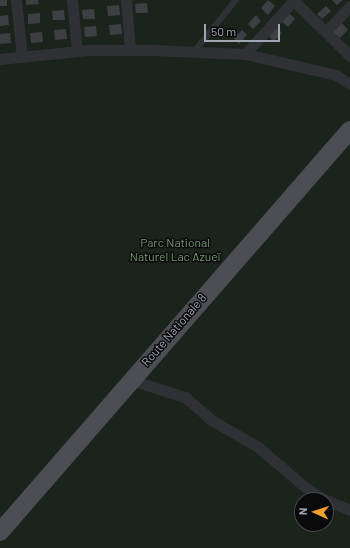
<!DOCTYPE html>
<meta charset="utf-8">
<style>
body{margin:0}
#map{position:relative;width:350px;height:548px;overflow:hidden;background:#0f0f10;font-family:Barlow,sans-serif}
div>[style]{position:absolute}
.green>*{inset:0;background:#1b231c}
.building>*{inset:0;background:#3e3f43}
.service>*{height:5.5px;margin:-2.75px;padding:0 2.75px;transform-origin:2.75px;border-radius:2.75px;background:#303135}
.minor>*{height:11px;margin:-5.5px;padding:0 5.5px;transform-origin:5.5px;border-radius:5.5px;background:#303135}
.primary>*{height:18px;margin:-9px;padding:0 9px;transform-origin:9px;border-radius:9px;background:#4c4e54}
span{translate:-50% -50%;white-space:nowrap;text-align:center;line-height:1.15;-webkit-text-stroke:3px #0a0a0b;paint-order:stroke}
.park-label{font-size:12px;color:#779c77}
.street-label{font-size:12px;color:#a0a6b1}
.north{position:absolute;left:294px;top:492px;width:40px;height:40px;box-sizing:border-box;background:#0a0a0b;border:1px solid #46484d;border-radius:50%;rotate:273deg;font-size:11px;font-weight:700;line-height:16px;text-align:center;color:#a0a6b1}
.north::after{content:'';display:block;margin:auto;width:14px;height:18px;background:#eda02a;clip-path:polygon(50% 0,100% 100%,50% 72%,0 100%)}
.scale{position:absolute;left:204px;top:24px;width:76px;height:18px;box-sizing:border-box;border:2px solid #a0a6b1;border-top:0;padding-left:5px;font-size:12px;line-height:14px;white-space:nowrap;color:#a0a6b1;-webkit-text-stroke:3px #0a0a0b;paint-order:stroke}
</style>
<div id="map">
<div class="green">
<div style="clip-path:polygon(evenodd,0 0,350px 0,350px 548px,0 548px,0 0,302px 500px,326px 500px,326px 524px,302px 524px,302px 500px)"></div>
</div>
<div class="building">
<div style="clip-path:polygon(0 0,7px 0,7px 6px,0 6px)"></div>
<div style="clip-path:polygon(26px 0,38px 0,39px 4px,26px 5px)"></div>
<div style="clip-path:polygon(268px 0,275px 6px,268px 15px,261px 8px)"></div>
<div style="clip-path:polygon(332px 0,343px 0,337px 5px)"></div>
<div style="clip-path:polygon(147px 3px,148px 13px,136px 13px,135px 4px)"></div>
<div style="clip-path:polygon(119px 5px,120px 15px,108px 16px,107px 6px)"></div>
<div style="clip-path:polygon(326px 6px,331px 11px,322px 19px,317px 14px)"></div>
<div style="clip-path:polygon(94px 9px,95px 19px,83px 19px,82px 10px)"></div>
<div style="clip-path:polygon(64px 10px,65px 20px,53px 20px,52px 11px)"></div>
<div style="clip-path:polygon(40px 13px,40px 23px,28px 24px,28px 14px)"></div>
<div style="clip-path:polygon(289px 13px,295px 19px,288px 27px,282px 22px)"></div>
<div style="clip-path:polygon(8px 15px,9px 25px,0 26px,0 16px)"></div>
<div style="clip-path:polygon(256px 15px,261px 21px,253px 29px,248px 24px)"></div>
<div style="clip-path:polygon(342px 23px,348px 30px,340px 38px,333px 32px)"></div>
<div style="clip-path:polygon(121px 24px,122px 34px,110px 35px,109px 25px)"></div>
<div style="clip-path:polygon(96px 26px,97px 36px,85px 37px,84px 27px)"></div>
<div style="clip-path:polygon(276px 27px,282px 33px,274px 42px,268px 35px)"></div>
<div style="clip-path:polygon(66px 29px,67px 39px,55px 40px,54px 30px)"></div>
<div style="clip-path:polygon(242px 30px,247px 35px,239px 44px,234px 38px)"></div>
<div style="clip-path:polygon(42px 32px,43px 42px,31px 43px,30px 33px)"></div>
<div style="clip-path:polygon(10px 33px,11px 43px,0 44px,0 34px)"></div>
</div>
<div class="service">
<div style="left:194px;top:52px;width:67px;rotate:-51.1deg"></div>
</div>
<div class="minor">
<div style="left:16px;top:0;width:57px;rotate:84deg"></div>
<div style="left:72px;top:0;width:51px;rotate:84.4deg"></div>
<div style="left:126px;top:0;width:50px;rotate:85.4deg"></div>
<div style="left:293px;top:0;width:80px;rotate:44.5deg"></div>
<div style="left:326px;top:31px;width:35px;rotate:-46deg"></div>
<div style="left:245px;top:54px;width:72px;rotate:-47.8deg"></div>
<div style="left:0;top:59px;width:88px;rotate:-5.8deg"></div>
<div style="left:88px;top:50px;width:64px"></div>
<div style="left:152px;top:50px;width:93px;rotate:2.5deg"></div>
<div style="left:245px;top:54px;width:93px;rotate:13deg"></div>
<div style="left:336px;top:75px;width:17px;rotate:33deg"></div>
<div style="left:131px;top:380px;width:57px;rotate:17.5deg"></div>
<div style="left:185px;top:397px;width:37px;rotate:41deg"></div>
<div style="left:213px;top:421px;width:52px;rotate:30deg"></div>
<div style="left:258px;top:447px;width:62px;rotate:40.4deg"></div>
<div style="left:305px;top:487px;width:22px;rotate:34deg"></div>
<div style="left:323px;top:499px;width:29px;rotate:22deg"></div>
</div>
<div class="primary">
<div style="left:0;top:532px;width:533px;rotate:-48.96deg"></div>
</div>
<div class="park-label">
<span style="left:175px;top:250px">Parc National<br>Naturel Lac Azueï</span>
</div>
<div class="street-label">
<span style="left:174px;top:330px;rotate:-49deg">Route Nationale 8</span>
</div>
<div class="north">N</div>
<div class="scale">50 m</div>
</div>
